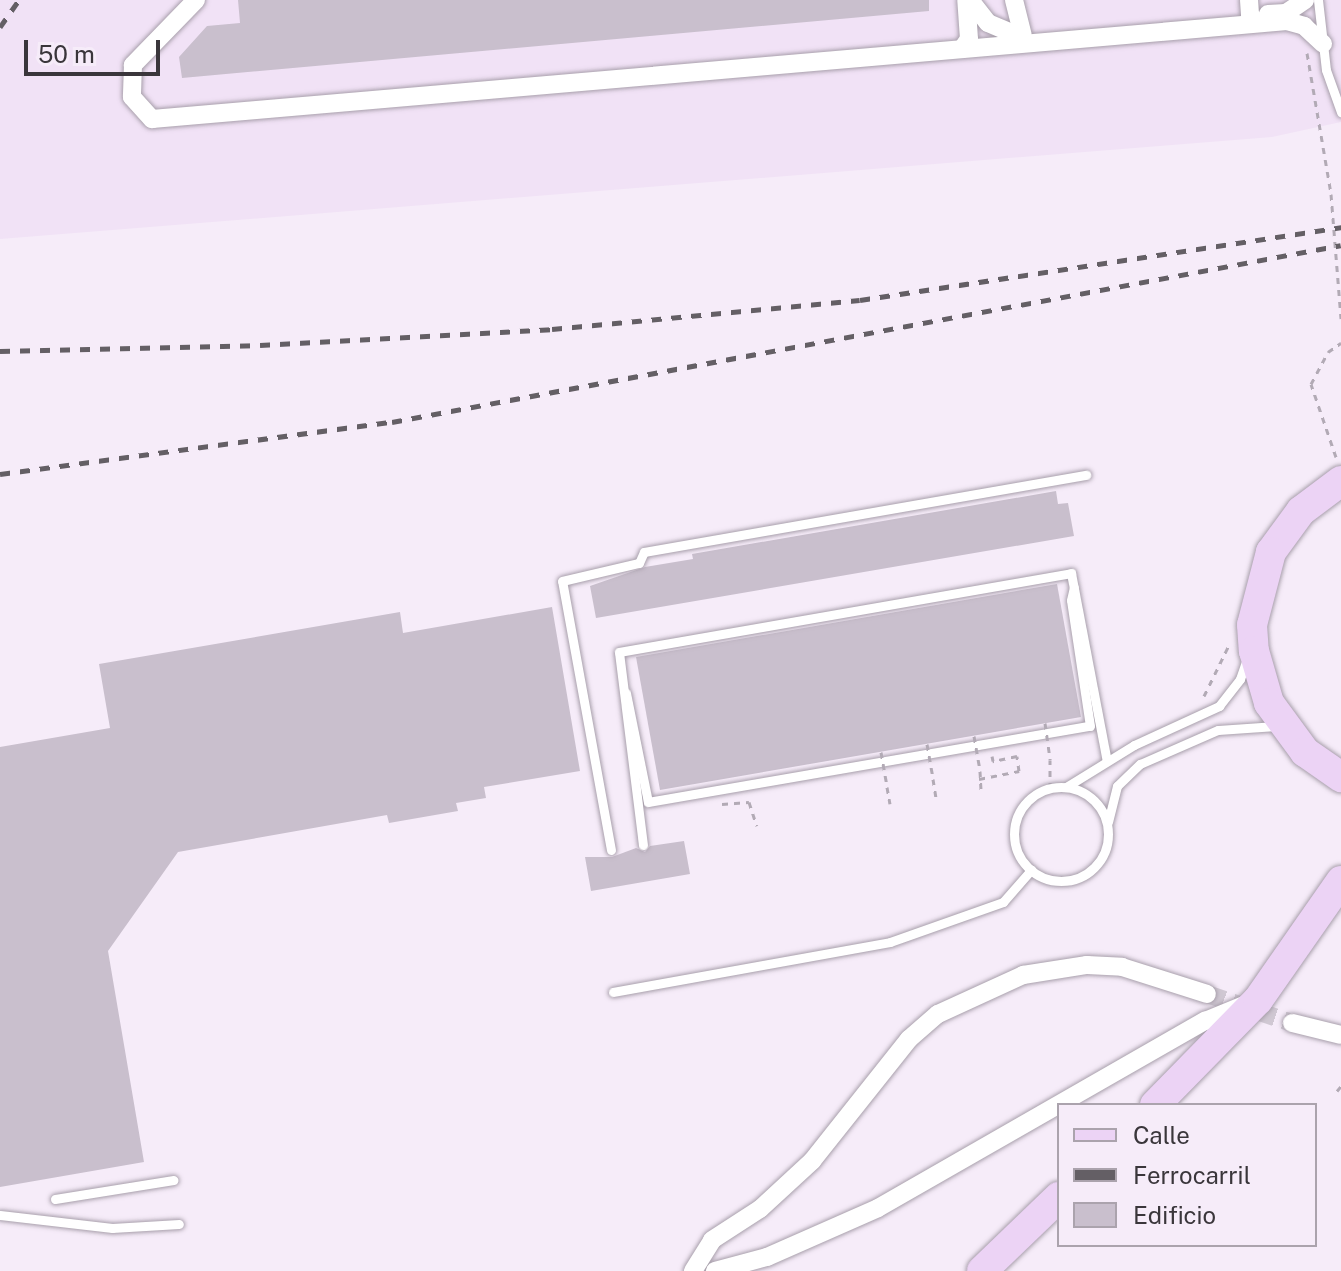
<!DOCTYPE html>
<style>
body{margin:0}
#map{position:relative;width:1341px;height:1271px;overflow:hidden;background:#f6ecf9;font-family:"Public Sans",sans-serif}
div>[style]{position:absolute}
.built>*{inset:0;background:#f1e2f6}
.building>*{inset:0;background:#c9bfcd}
.street-tunnel>*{height:18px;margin-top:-9px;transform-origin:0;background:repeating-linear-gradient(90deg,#d0c8d3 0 18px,transparent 0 27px)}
.path>*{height:3px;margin-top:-1.5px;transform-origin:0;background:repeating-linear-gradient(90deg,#b2aab5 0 6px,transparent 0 12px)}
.roads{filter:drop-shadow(0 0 2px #a89fab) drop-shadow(0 0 2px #a89fab)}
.lane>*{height:9px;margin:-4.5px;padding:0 4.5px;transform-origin:4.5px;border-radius:4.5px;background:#fff}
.lane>.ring{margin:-4.5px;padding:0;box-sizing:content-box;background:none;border:9px solid #fff;border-radius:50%}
.street>*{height:18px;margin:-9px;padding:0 9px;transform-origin:9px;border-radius:9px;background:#fff}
.primary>*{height:30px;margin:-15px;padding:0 15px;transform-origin:15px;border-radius:15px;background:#ecd3f5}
.rail>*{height:5px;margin-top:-2.5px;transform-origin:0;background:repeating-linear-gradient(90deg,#645f65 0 10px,transparent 0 20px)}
.path-bridge>*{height:3px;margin-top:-1.5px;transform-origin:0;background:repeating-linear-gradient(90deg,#b2aab5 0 6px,transparent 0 12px)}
span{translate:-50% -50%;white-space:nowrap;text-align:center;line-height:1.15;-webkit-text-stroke:6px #f6ecf9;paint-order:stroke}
.legend{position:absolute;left:1057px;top:1103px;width:260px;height:144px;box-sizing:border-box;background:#f6ecf9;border:2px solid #aba3ad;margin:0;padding:10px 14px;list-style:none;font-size:24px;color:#3a363b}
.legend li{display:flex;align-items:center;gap:16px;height:40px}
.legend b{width:40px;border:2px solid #aba3ad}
.scale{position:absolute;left:24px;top:40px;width:136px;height:36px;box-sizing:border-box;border:4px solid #3a363b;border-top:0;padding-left:10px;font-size:24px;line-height:28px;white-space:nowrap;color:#3a363b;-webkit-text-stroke:6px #f6ecf9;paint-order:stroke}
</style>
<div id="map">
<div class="built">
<div style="clip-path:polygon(0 0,1341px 0,1341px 122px,1272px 137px,0 239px)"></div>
</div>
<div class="building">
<div style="clip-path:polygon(238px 0,929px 0,929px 11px,182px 78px,179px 57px,207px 26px,240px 23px)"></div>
<div style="clip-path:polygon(1056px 491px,1058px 504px,1068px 503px,1074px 536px,596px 618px,590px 586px,645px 567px,693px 559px,692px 554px)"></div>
<div style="clip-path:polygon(1057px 584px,1081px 717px,660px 790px,636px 657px)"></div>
<div style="clip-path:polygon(552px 607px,580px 771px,484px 787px,486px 798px,456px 803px,458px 811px,389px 823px,387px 815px,178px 852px,108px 951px,144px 1162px,0 1187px,0 747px,110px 728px,99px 664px,400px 612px,403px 633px)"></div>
<div style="clip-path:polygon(684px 841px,690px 874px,591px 891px,585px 857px,612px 857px,636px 848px,645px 852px,650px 846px)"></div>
</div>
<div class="street-tunnel">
<div style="left:1207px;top:994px;width:90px;rotate:18.8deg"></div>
</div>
<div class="path">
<div style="left:1307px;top:53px;width:143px;rotate:80.3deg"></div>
<div style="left:1331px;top:194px;width:125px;rotate:85.4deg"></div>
<div style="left:1336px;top:457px;width:77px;rotate:-108.9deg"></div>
<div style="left:1311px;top:384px;width:36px;rotate:-62deg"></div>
<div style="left:1328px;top:352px;width:16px;rotate:-35deg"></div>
<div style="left:1204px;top:696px;width:55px;rotate:-63.9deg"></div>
<div style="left:980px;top:771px;width:19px;rotate:87deg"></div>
<div style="left:933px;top:779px;width:18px;rotate:81deg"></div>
<div style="left:979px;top:779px;width:41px;rotate:-11.3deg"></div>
<div style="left:1019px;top:771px;width:15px;rotate:-98deg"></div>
<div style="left:1017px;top:756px;width:25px;rotate:168deg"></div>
<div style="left:993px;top:761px;width:5px;rotate:-101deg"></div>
<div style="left:887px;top:787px;width:17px;rotate:80deg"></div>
<div style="left:1050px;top:788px;width:28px;rotate:-90deg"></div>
<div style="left:722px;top:804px;width:27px;rotate:-4deg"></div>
<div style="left:749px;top:802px;width:25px;rotate:72deg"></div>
<div style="left:1337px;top:1091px;width:6px;rotate:-51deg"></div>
</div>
<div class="roads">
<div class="lane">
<div style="left:1318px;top:0;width:70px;rotate:83.5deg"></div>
<div style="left:1326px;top:70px;width:45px;rotate:70.3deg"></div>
<div style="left:626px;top:693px;width:111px;rotate:78.6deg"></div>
<div style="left:648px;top:802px;width:448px;rotate:-9.8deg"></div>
<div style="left:1090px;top:726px;width:127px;rotate:-98.6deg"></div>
<div style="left:1071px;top:600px;width:13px;rotate:-77deg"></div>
<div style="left:1066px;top:787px;width:80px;rotate:-31.7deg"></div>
<div style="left:1134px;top:745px;width:94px;rotate:-24.6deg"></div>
<div style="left:1219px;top:706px;width:34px;rotate:-52deg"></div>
<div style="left:1240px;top:679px;width:21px;rotate:-71deg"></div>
<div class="ring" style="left:1014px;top:787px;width:85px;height:85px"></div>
<div style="left:1108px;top:822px;width:37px;rotate:-76deg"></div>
<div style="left:1117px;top:786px;width:32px;rotate:-44deg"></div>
<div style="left:1140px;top:764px;width:85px;rotate:-23.6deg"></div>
<div style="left:1218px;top:730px;width:58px;rotate:-3.9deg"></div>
<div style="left:643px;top:845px;width:194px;rotate:-97.1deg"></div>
<div style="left:619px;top:652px;width:459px;rotate:-9.9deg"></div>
<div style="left:1071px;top:573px;width:191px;rotate:79.2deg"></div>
<div style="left:611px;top:850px;width:273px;rotate:-100.3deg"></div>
<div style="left:562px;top:581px;width:79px;rotate:-13.2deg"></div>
<div style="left:639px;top:563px;width:12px;rotate:-66deg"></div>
<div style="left:644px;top:552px;width:449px;rotate:-9.9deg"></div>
<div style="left:613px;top:992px;width:281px;rotate:-10.2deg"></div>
<div style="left:890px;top:942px;width:120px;rotate:-19.5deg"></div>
<div style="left:1003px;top:902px;width:43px;rotate:-48.8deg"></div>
<div style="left:55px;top:1199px;width:120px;rotate:-9.1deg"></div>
<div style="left:0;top:1215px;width:113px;rotate:6.6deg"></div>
<div style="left:112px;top:1228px;width:67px;rotate:-3.4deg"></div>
</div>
<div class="street">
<div style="left:196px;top:0;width:91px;rotate:134.1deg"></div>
<div style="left:133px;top:65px;width:32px;rotate:92deg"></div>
<div style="left:132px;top:97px;width:30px;rotate:48deg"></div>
<div style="left:152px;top:119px;width:1139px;rotate:-4.93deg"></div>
<div style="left:1287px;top:21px;width:18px;rotate:16deg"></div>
<div style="left:1304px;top:26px;width:26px;rotate:43deg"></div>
<div style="left:970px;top:0;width:29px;rotate:52deg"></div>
<div style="left:988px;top:23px;width:33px;rotate:23deg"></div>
<div style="left:1014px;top:0;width:36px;rotate:76deg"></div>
<div style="left:1249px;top:0;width:16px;rotate:86deg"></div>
<div style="left:1250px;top:16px;width:11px;rotate:38deg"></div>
<div style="left:1268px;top:14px;width:18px;rotate:-3deg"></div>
<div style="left:1286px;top:13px;width:23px;rotate:-34deg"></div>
<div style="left:962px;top:49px;width:12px;rotate:-55deg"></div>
<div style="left:969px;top:39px;width:39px;rotate:-94deg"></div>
<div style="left:1292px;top:1023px;width:50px;rotate:13.8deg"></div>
<div style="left:693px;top:1271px;width:36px;rotate:-58deg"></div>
<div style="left:712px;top:1240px;width:57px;rotate:-32.9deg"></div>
<div style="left:760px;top:1209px;width:71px;rotate:-42.7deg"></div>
<div style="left:812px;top:1161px;width:156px;rotate:-51.5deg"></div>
<div style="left:909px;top:1039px;width:38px;rotate:-41deg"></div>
<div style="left:938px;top:1014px;width:94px;rotate:-24.6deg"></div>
<div style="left:1023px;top:975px;width:65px;rotate:-8.9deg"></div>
<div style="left:1087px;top:965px;width:35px;rotate:3deg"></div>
<div style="left:1122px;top:967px;width:89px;rotate:17.6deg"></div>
<div style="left:715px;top:1271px;width:54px;rotate:-15.1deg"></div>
<div style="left:767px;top:1257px;width:121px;rotate:-23.8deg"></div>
<div style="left:878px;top:1208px;width:377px;rotate:-29.8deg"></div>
<div style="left:1205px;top:1021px;width:50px;rotate:-22.4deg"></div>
</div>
<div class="primary">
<div style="left:1341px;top:481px;width:50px;rotate:143.1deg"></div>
<div style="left:1301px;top:511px;width:51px;rotate:126.2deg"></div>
<div style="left:1271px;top:552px;width:75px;rotate:104.6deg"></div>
<div style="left:1252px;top:625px;width:26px;rotate:86deg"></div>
<div style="left:1254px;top:651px;width:54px;rotate:73.9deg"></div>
<div style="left:1269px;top:703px;width:61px;rotate:53.7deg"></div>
<div style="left:1305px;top:752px;width:44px;rotate:34.8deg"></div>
<div style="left:1155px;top:1105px;width:147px;rotate:-45.6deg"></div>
<div style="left:1258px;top:1000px;width:145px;rotate:-55.1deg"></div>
<div style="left:982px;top:1271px;width:107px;rotate:-43.9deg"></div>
</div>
</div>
<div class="rail">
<div style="left:0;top:27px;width:33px;rotate:-55deg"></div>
<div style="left:0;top:351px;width:260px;rotate:-1.3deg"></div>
<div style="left:260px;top:345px;width:292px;rotate:-3.1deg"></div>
<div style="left:552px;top:329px;width:309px;rotate:-5.4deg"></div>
<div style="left:860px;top:300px;width:487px;rotate:-8.6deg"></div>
<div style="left:0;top:474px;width:395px;rotate:-7.6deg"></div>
<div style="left:392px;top:422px;width:965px;rotate:-10.56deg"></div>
</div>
<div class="path-bridge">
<div style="left:1045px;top:723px;width:37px;rotate:82deg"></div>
<div style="left:974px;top:736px;width:36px;rotate:80deg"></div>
<div style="left:927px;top:744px;width:36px;rotate:80deg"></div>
<div style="left:881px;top:752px;width:36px;rotate:80deg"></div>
</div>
<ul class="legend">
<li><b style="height:10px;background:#ecd3f5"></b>Calle</li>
<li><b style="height:10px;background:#645f65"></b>Ferrocarril</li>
<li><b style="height:22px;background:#c9bfcd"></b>Edificio</li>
</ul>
<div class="scale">50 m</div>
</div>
